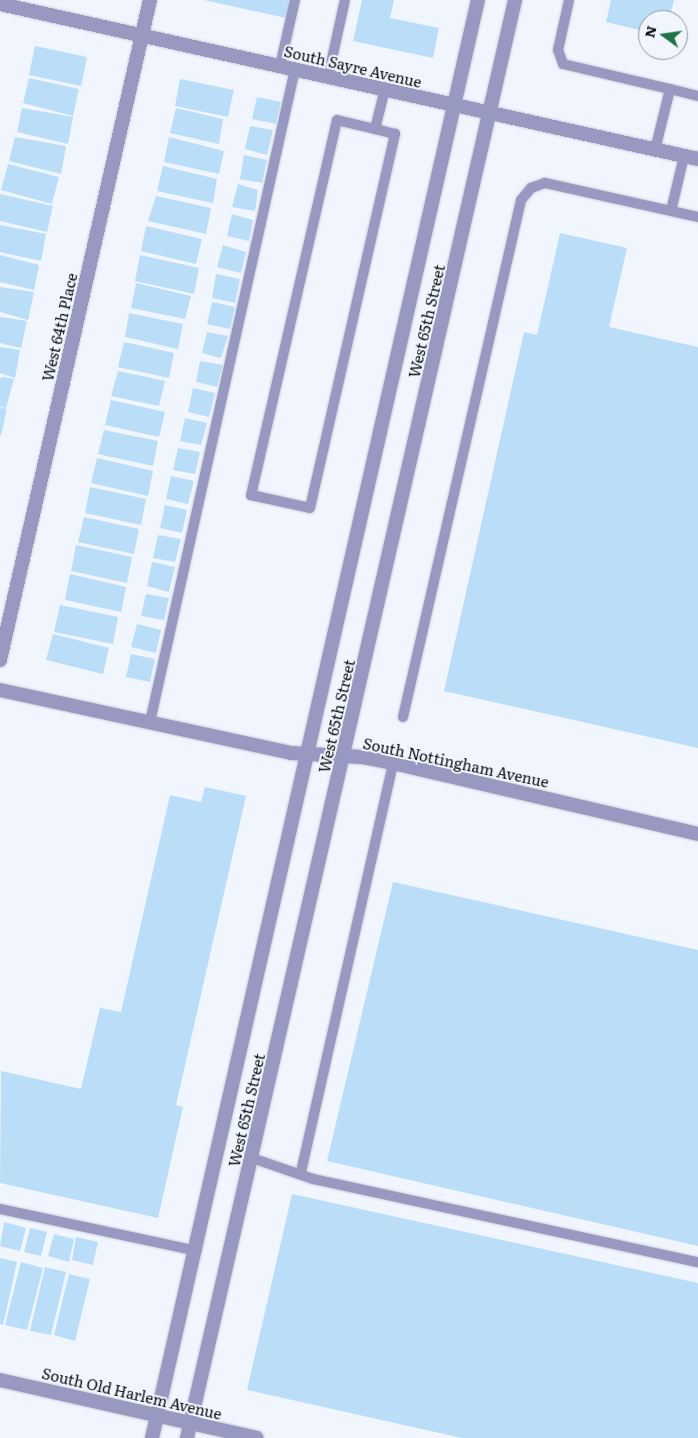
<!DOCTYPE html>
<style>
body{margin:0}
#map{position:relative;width:698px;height:1438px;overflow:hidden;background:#f0f5fe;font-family:Literata,serif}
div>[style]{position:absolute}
.building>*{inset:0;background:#bbdef8}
.roads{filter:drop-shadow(0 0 1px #cbd0d8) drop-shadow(0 0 1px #cbd0d8)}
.service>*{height:10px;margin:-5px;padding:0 5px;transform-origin:5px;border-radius:5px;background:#9799c1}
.minor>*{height:14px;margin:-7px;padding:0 7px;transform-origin:7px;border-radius:7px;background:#9799c1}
.tertiary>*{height:14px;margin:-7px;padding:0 7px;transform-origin:7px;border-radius:7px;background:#9799c1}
span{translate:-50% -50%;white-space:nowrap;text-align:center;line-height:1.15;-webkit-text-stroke:4px #f0f5fe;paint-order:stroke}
.street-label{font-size:15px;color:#0a0c0f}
.north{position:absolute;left:638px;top:10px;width:50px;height:50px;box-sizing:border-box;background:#f0f5fe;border:1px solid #94989e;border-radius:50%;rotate:284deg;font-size:14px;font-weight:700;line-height:20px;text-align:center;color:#0a0c0f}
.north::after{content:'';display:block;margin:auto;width:18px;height:22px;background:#1f7346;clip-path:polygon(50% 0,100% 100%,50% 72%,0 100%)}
</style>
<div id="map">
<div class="building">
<div style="clip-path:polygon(204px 0,292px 0,286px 18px)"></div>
<div style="clip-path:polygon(362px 0,394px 0,390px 18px,439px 28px,433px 58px,353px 41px)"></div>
<div style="clip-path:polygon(611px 0,674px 0,669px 20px,648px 20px,648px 37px,642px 36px,644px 31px,606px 22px)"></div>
<div style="clip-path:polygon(35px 46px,87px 57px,81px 86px,29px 75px)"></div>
<div style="clip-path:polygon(29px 78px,79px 89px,73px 116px,23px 103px)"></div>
<div style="clip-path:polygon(180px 79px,234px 90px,228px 117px,175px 106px)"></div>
<div style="clip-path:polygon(257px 97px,281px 102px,276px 124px,252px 119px)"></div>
<div style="clip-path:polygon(22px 108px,73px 117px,68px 144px,17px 132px)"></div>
<div style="clip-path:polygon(176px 108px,223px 119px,219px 144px,170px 133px)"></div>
<div style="clip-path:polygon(250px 126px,273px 130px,267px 155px,245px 149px)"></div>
<div style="clip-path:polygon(15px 137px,66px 146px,61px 174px,9px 161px)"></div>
<div style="clip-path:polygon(169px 137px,224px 151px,219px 174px,164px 162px)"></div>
<div style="clip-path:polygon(244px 155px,267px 160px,262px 183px,240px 179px)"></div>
<div style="clip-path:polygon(8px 164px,59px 177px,52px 204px,1px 190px)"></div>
<div style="clip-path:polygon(163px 166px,217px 179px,213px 203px,157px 191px)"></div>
<div style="clip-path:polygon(238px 184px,258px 190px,255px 211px,232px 207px)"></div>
<div style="clip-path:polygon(0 194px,53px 206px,47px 232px,0 221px)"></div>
<div style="clip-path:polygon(156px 196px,211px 208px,206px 234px,148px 221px)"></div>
<div style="clip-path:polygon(232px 214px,253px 220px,249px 241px,227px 236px)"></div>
<div style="clip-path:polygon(0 225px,46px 234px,41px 261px,0 252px)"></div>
<div style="clip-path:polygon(146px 226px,202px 239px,196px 264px,141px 251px)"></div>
<div style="clip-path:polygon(560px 233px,627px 248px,609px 327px,698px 347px,698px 748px,444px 691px,524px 332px,537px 335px)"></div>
<div style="clip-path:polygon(223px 245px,246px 252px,241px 273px,217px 267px)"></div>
<div style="clip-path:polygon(0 255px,39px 265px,34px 290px,0 282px)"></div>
<div style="clip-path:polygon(140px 255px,199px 268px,194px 294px,135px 281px)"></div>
<div style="clip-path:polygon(216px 274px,240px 279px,235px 303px,212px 298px)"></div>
<div style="clip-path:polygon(136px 283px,191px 296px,185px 319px,131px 308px)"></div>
<div style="clip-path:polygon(0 287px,34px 292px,28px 320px,0 312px)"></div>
<div style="clip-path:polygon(212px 302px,235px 307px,230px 329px,207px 324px)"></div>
<div style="clip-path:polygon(129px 313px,183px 324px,178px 349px,125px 337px)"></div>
<div style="clip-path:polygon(0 317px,27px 321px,21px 348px,0 343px)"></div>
<div style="clip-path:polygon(207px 332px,228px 336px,221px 358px,202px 353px)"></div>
<div style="clip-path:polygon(124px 342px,174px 353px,169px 378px,118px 367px)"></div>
<div style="clip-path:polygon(0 347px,20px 350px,15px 378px,0 373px)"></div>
<div style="clip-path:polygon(200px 361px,223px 365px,217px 387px,196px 382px)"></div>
<div style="clip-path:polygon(118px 371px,165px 381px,159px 406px,111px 396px)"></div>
<div style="clip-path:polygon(4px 377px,14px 379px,6px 408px,0 406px,0 378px)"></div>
<div style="clip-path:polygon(193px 388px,215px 393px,209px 417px,188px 412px)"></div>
<div style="clip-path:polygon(111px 400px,165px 412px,159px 437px,105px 425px)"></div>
<div style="clip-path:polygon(0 407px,7px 409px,1px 435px,0 435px)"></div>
<div style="clip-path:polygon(185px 418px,207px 423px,201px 445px,180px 441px)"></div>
<div style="clip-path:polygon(104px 430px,158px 441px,153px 466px,98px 454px)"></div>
<div style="clip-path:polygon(178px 448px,200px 452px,195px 474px,173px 470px)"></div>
<div style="clip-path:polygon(97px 458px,153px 471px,148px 496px,91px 483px)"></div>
<div style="clip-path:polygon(171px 476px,194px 481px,188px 504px,166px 499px)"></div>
<div style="clip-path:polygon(90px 487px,146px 499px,141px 525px,85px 513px)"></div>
<div style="clip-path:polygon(165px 505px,187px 510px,182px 533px,160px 528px)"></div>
<div style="clip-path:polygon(84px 517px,139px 529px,134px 554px,78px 542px)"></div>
<div style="clip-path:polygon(158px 535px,181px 539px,175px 562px,153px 558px)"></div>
<div style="clip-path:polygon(76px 545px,132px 557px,127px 583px,71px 571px)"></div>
<div style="clip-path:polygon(152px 562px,175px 567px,169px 592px,147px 586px)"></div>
<div style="clip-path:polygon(70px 574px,126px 587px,121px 612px,65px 600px)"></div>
<div style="clip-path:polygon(146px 594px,169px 598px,164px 620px,141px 616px)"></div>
<div style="clip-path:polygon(60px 605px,118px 617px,113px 644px,54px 632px)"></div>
<div style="clip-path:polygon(137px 624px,161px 630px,156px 653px,131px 647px)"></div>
<div style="clip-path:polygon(53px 634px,109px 648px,103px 674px,46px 660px)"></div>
<div style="clip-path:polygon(131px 654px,155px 659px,150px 682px,126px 677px)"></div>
<div style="clip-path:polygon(205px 787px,246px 796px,176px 1105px,183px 1107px,158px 1218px,0 1183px,1px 1071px,81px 1089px,100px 1008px,121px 1012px,170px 795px,201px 802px)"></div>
<div style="clip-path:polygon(393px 882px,698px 950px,698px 1246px,327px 1161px)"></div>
<div style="clip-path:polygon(292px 1194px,698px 1283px,698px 1438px,462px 1438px,247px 1390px)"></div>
<div style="clip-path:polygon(4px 1222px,26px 1228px,20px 1251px,0 1246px)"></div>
<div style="clip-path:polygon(30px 1228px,47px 1232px,41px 1256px,24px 1252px)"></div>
<div style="clip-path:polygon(54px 1234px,74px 1239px,69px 1262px,48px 1256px)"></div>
<div style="clip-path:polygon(76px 1237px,98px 1242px,93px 1265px,72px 1260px)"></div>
<div style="clip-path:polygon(0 1258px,17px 1262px,3px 1325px,0 1324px)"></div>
<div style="clip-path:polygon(21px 1262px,43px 1268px,27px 1330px,5px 1325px)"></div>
<div style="clip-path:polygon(45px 1267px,66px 1272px,51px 1335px,30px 1331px)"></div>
<div style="clip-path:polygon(69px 1274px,90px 1279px,75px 1341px,54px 1335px)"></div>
</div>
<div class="roads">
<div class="service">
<div style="left:569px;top:0;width:51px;rotate:102.4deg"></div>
<div style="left:558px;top:50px;width:15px;rotate:70deg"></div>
<div style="left:563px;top:64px;width:110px;rotate:13.2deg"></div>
<div style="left:670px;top:89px;width:63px;rotate:103.8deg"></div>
<div style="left:280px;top:66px;width:68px;rotate:-77.2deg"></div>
<div style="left:328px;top:77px;width:79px;rotate:-77.6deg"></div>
<div style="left:670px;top:89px;width:29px;rotate:14deg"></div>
<div style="left:375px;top:129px;width:39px;rotate:-167deg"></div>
<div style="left:337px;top:120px;width:385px;rotate:102.9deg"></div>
<div style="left:251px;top:495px;width:60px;rotate:12.4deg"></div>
<div style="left:310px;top:508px;width:384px;rotate:-77.2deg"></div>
<div style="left:395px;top:134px;width:21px;rotate:-166deg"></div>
<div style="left:375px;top:129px;width:41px;rotate:-76deg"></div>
<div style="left:671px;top:211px;width:57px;rotate:-76.7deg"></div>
<div style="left:403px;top:717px;width:530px;rotate:-77.14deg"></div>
<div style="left:521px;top:200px;width:16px;rotate:-50deg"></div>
<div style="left:531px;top:188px;width:15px;rotate:-20deg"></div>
<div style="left:545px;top:183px;width:157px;rotate:12.5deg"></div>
<div style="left:150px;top:722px;width:669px;rotate:-77.48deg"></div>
<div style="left:252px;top:1158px;width:65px;rotate:19deg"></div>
<div style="left:313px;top:1179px;width:394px;rotate:12.2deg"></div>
<div style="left:301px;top:1172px;width:419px;rotate:-77.3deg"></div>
<div style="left:0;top:1209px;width:201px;rotate:12deg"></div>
</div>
<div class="minor">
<div style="left:0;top:4px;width:715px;rotate:12.52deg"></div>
<div style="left:0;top:660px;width:677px;rotate:-77.2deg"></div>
<div style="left:0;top:690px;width:298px;rotate:12.2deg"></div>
<div style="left:291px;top:753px;width:71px;rotate:3.2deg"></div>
<div style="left:362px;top:757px;width:32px;rotate:11deg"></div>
<div style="left:393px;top:763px;width:313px;rotate:13.1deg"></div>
<div style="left:0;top:1380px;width:263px;rotate:12.7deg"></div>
</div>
<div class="tertiary">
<div style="left:152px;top:1438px;width:1474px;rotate:-77.23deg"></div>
<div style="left:187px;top:1438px;width:1475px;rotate:-77.15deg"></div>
</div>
</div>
<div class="street-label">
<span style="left:353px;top:66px;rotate:13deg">South Sayre Avenue</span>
<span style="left:426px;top:321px;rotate:-77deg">West 65th Street</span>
<span style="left:59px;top:327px;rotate:-77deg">West 64th Place</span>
<span style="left:336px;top:716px;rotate:-77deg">West 65th Street</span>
<span style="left:456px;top:762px;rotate:12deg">South Nottingham Avenue</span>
<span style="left:246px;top:1110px;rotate:-77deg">West 65th Street</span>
<span style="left:132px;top:1393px;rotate:13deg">South Old Harlem Avenue</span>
</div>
<div class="north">N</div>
</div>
